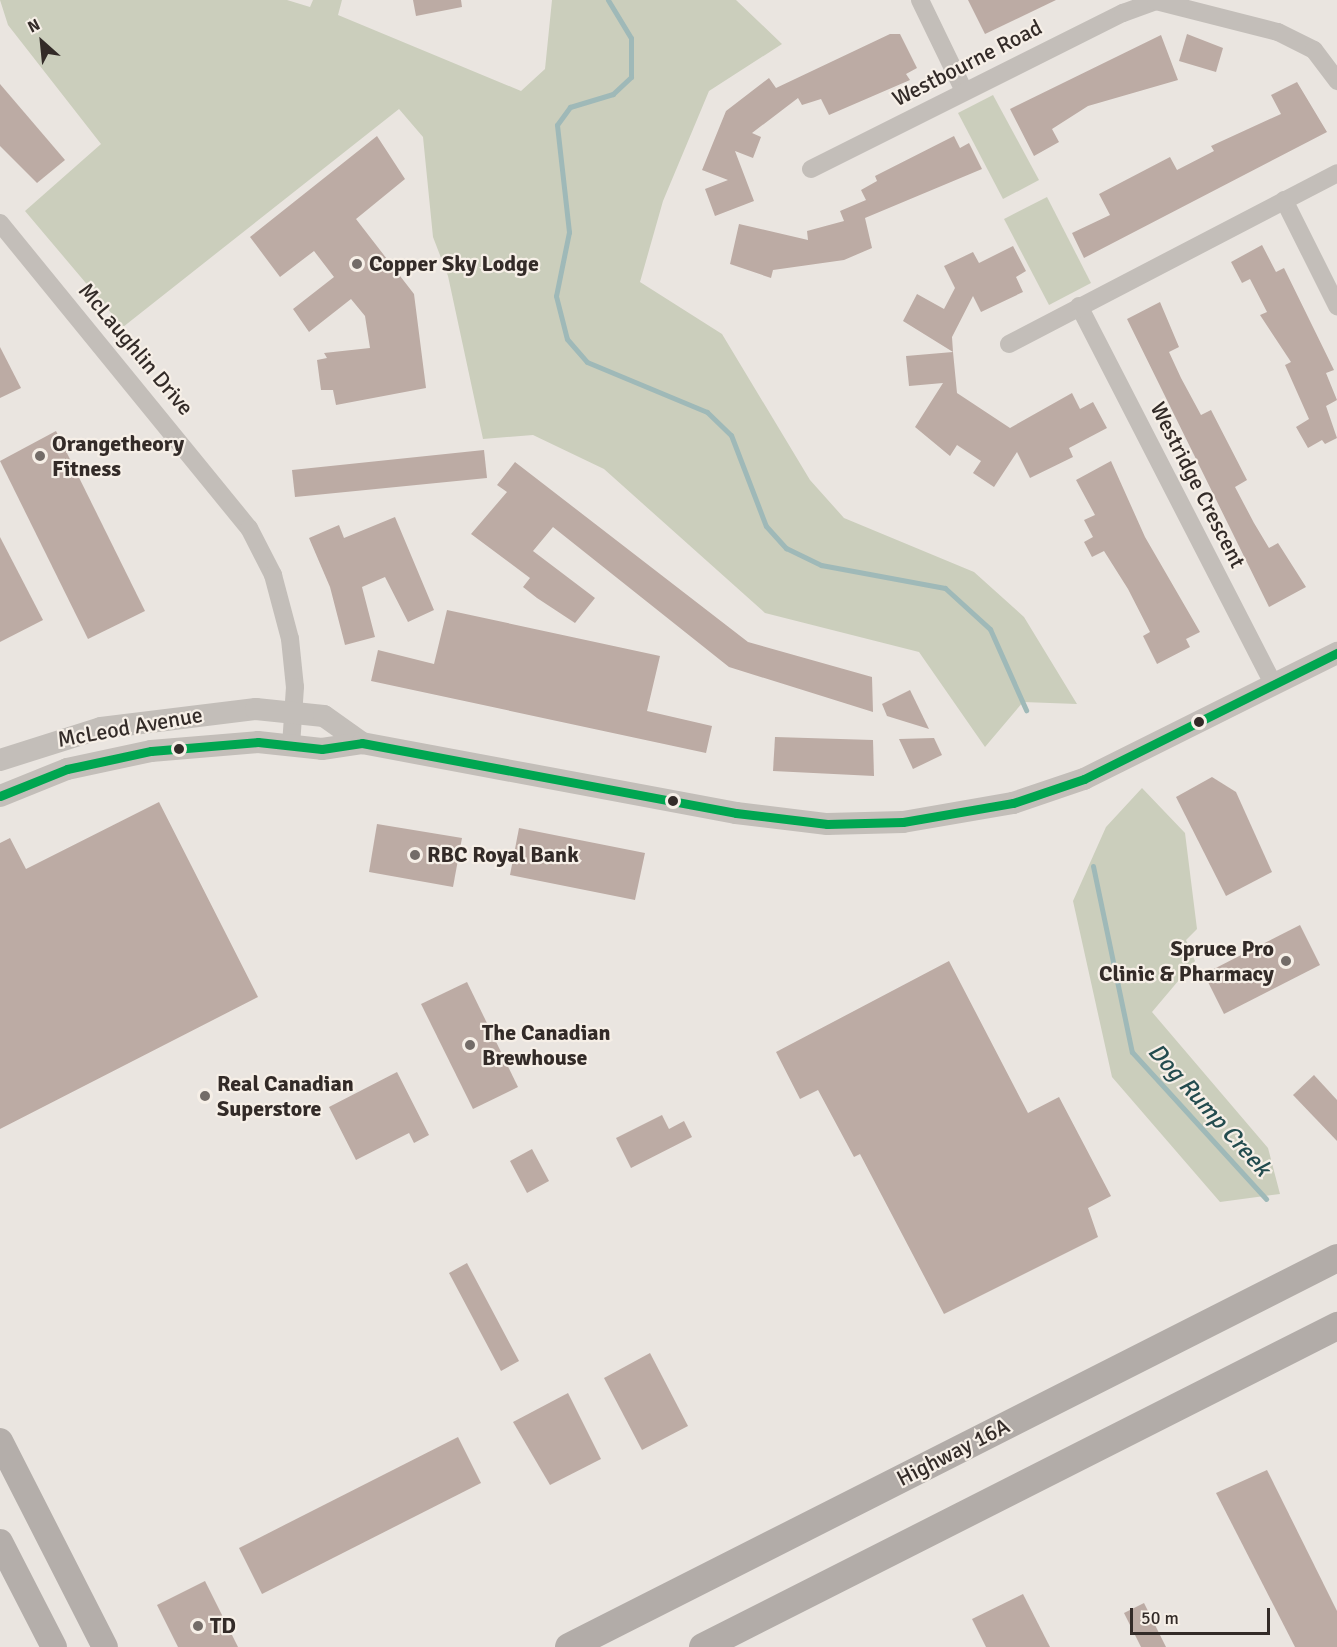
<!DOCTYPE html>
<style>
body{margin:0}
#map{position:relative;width:1337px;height:1647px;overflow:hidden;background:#eae5e0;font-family:Signika,sans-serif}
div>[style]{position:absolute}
.green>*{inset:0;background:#cbcebc}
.stream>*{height:5px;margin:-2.5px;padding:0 2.5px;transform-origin:2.5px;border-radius:2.5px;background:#9fb9b8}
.building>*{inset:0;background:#bcaba4}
.minor>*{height:18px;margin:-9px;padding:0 9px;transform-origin:9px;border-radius:9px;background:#c3beb9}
.tertiary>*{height:22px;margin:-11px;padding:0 11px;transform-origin:11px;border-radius:11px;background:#c3beb9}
.secondary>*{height:26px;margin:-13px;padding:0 13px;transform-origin:13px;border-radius:13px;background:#b4aeaa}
.primary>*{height:28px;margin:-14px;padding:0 14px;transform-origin:14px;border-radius:14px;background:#b2aca8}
.bus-1>*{height:9px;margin:-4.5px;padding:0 4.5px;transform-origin:4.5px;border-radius:4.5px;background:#00a651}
.dots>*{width:16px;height:16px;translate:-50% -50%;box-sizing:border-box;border:3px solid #f6efe7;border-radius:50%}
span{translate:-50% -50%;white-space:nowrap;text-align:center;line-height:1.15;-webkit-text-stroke:4.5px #f6efe7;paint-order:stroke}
.street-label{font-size:22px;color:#332b28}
.poi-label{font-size:22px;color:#332b28;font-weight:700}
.left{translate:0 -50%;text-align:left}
.right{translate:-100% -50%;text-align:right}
.water-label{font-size:24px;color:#234c4f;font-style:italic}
.north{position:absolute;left:12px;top:12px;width:60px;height:60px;-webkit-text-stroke:4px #f6efe7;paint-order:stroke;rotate:333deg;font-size:16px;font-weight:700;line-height:24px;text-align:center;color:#332b28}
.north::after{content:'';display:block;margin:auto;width:21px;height:27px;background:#332b28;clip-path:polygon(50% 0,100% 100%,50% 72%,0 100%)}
.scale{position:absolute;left:1130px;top:1608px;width:140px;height:27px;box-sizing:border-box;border:3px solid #332b28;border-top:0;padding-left:8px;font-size:18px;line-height:21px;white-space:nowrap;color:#332b28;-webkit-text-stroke:4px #f6efe7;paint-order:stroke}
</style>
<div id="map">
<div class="green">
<div style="clip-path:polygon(0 0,287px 0,310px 7px,313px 0,342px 0,338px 15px,521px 91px,545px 69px,552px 0,736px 0,782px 44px,709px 91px,663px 201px,640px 282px,722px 334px,810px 480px,844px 518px,974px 572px,1024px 617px,1077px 704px,1023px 702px,985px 747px,919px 652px,765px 613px,604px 469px,533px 435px,483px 439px,448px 276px,433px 237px,423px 137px,399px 109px,123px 327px,25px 211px,101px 144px,8px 25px)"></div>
<div style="clip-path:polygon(993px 95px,1039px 180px,1003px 199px,958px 113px)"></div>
<div style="clip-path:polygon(1047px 197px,1091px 283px,1049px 305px,1004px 219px)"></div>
<div style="clip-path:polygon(1142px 788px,1185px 833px,1197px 929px,1186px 940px,1195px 961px,1152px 1012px,1268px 1148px,1280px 1194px,1220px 1202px,1112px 1077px,1073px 901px,1106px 827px)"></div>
</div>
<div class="stream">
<div style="left:608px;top:0;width:44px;rotate:58.8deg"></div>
<div style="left:631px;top:38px;width:39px;rotate:90deg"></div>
<div style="left:631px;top:77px;width:25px;rotate:137deg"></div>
<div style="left:613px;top:94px;width:45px;rotate:163.2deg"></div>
<div style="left:570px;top:107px;width:22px;rotate:126deg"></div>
<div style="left:557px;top:125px;width:108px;rotate:83.6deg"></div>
<div style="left:569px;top:232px;width:65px;rotate:101.5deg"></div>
<div style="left:556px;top:296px;width:44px;rotate:75.7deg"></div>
<div style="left:567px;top:339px;width:30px;rotate:49deg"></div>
<div style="left:587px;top:362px;width:130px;rotate:22.6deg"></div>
<div style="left:707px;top:412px;width:33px;rotate:44deg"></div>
<div style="left:731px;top:435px;width:97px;rotate:69deg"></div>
<div style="left:766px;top:526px;width:30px;rotate:48deg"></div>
<div style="left:786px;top:548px;width:39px;rotate:26deg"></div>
<div style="left:821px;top:565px;width:126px;rotate:10.5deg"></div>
<div style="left:945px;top:588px;width:61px;rotate:42.3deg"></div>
<div style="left:990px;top:629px;width:89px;rotate:66deg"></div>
<div style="left:1093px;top:866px;width:190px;rotate:78.2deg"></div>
<div style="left:1132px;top:1052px;width:199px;rotate:47.6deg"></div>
</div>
<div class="building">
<div style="clip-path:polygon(413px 0,461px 0,462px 7px,416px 16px)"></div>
<div style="clip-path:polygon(968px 0,1056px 0,985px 34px)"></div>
<div style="clip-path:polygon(890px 34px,900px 34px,917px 68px,906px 74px,910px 80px,829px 115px,821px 99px,802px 105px,798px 98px,752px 133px,761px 137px,753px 158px,735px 151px,754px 201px,715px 216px,705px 189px,728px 180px,702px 170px,726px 111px,769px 78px,776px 88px)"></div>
<div style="clip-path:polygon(1187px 34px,1223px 48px,1216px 72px,1179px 61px)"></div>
<div style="clip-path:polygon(1161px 35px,1178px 80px,1088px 106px,1052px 129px,1059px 142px,1034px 156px,1010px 109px)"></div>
<div style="clip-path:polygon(1297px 82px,1327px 132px,1084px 258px,1072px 233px,1110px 215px,1099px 194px,1170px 157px,1177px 170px,1214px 151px,1211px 146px,1281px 114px,1271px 95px)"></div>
<div style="clip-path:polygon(0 84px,65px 160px,37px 183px,0 146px)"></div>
<div style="clip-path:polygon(377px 136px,405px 179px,356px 219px,414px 294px,426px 388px,336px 405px,333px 390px,321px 390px,317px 360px,327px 358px,324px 353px,370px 348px,365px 316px,351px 299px,309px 332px,293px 309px,334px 277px,314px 251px,280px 277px,250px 237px)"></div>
<div style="clip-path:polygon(954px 136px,960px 148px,969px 143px,982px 169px,865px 218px,872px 248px,844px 260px,773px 270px,771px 278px,730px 264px,739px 224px,808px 240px,807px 231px,844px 221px,840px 211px,866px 200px,861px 190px,877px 181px,875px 176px)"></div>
<div style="clip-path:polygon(1262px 245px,1276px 272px,1284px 268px,1334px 370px,1326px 373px,1337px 400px,1326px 406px,1337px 438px,1325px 444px,1322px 440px,1308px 448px,1296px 427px,1309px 419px,1285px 365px,1291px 362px,1260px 315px,1267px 312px,1250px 279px,1242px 283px,1231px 262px)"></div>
<div style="clip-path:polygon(1013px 246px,1026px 271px,1016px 277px,1023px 292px,981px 312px,973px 296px,952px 337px,953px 352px,903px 321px,917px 294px,944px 309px,955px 288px,944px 266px,973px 252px,979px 263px)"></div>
<div style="clip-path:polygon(1160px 302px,1179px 347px,1169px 352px,1181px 378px,1201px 415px,1211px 410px,1247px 480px,1235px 487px,1254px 523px,1269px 548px,1278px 543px,1306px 587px,1269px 607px,1127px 319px)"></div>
<div style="clip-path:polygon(0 347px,21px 388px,0 398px)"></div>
<div style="clip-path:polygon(953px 352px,957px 393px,1010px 428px,1072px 393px,1080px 409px,1093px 402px,1107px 428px,1069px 448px,1073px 457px,1030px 478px,1017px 452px,994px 487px,973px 473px,981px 461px,957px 445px,950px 456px,915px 427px,943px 383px,909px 386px,906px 356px)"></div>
<div style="clip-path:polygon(56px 431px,145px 611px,88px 639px,0 461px)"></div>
<div style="clip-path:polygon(484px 450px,487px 478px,295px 497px,292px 470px)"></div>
<div style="clip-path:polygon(1111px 461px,1145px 537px,1200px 632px,1186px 639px,1190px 647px,1157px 664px,1143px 636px,1150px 632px,1128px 589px,1104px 551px,1092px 557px,1084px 542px,1093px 537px,1084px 520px,1095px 515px,1076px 480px)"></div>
<div style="clip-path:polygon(515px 462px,748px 642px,872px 677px,873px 712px,729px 667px,553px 527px,533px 551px,595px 598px,575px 623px,537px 598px,523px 587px,530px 578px,471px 534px,507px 492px,497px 485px)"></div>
<div style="clip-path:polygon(395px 517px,434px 610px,408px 622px,385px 577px,362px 587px,375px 637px,345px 645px,330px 587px,309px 538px,339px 525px,344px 538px)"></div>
<div style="clip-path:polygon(0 537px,43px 620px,0 642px)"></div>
<div style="clip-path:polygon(447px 610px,660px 656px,647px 711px,712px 726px,706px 753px,371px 681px,378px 650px,434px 664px)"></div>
<div style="clip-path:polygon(910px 690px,929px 729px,887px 716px,882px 704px)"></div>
<div style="clip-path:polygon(775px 737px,873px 740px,874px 776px,773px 771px)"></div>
<div style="clip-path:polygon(934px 738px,942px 755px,913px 769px,899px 739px)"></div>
<div style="clip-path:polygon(1212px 777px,1236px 792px,1272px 872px,1226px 896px,1176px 797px)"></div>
<div style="clip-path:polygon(159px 802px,258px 997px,0 1129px,0 843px,10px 838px,26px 869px)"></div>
<div style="clip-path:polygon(377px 824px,462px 838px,453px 887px,369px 872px)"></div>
<div style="clip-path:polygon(519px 828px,645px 853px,635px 900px,510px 875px)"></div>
<div style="clip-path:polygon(1300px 925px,1320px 965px,1224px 1014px,1204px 974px)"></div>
<div style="clip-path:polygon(949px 961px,1028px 1113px,1059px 1097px,1111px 1196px,1088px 1208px,1098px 1237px,944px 1314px,860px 1154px,854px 1157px,818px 1090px,800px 1099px,776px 1052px)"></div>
<div style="clip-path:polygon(467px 982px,518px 1087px,473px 1109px,421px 1004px)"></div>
<div style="clip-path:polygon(397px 1072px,429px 1135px,414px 1143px,409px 1133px,356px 1160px,329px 1107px)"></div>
<div style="clip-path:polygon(1314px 1075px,1337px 1100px,1337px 1141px,1293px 1095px)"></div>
<div style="clip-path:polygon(662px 1115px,669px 1129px,684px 1121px,692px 1137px,631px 1168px,616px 1138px)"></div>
<div style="clip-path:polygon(532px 1149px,549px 1181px,527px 1193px,510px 1161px)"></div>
<div style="clip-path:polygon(467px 1263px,519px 1361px,501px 1371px,449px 1273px)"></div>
<div style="clip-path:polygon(650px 1353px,688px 1426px,642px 1450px,604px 1378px)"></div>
<div style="clip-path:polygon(568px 1393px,601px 1459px,550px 1485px,513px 1422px)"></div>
<div style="clip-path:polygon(458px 1437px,481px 1483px,262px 1594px,239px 1548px)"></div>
<div style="clip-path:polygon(1267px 1470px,1337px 1611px,1337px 1647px,1295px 1647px,1216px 1493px)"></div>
<div style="clip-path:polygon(205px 1581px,238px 1647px,178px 1647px,157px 1605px)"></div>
<div style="clip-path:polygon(1023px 1594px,1050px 1647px,986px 1647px,972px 1619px)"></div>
<div style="clip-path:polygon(1144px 1603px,1166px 1647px,1141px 1647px,1124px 1613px)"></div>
</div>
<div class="minor">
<div style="left:920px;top:0;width:101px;rotate:64.2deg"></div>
<div style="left:811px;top:169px;width:349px;rotate:-26.6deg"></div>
<div style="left:1123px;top:13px;width:35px;rotate:-20deg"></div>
<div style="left:1156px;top:1px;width:126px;rotate:14.3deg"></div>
<div style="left:1278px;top:32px;width:40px;rotate:26.6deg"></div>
<div style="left:1314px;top:50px;width:39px;rotate:53deg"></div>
<div style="left:1284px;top:200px;width:119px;rotate:63.4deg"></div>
<div style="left:0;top:223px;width:394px;rotate:50.8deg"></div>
<div style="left:249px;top:528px;width:53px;rotate:62.9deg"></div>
<div style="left:273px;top:575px;width:66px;rotate:75.1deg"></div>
<div style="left:290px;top:639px;width:48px;rotate:84.1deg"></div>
<div style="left:295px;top:687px;width:58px;rotate:93.9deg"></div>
<div style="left:1079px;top:306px;width:426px;rotate:62.8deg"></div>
<div style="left:1009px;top:344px;width:370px;rotate:-27.5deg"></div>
</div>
<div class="tertiary">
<div style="left:0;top:760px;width:106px;rotate:-17.6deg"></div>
<div style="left:101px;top:728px;width:156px;rotate:-7deg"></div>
<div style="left:256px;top:709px;width:68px;rotate:5.9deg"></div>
<div style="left:324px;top:716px;width:47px;rotate:35.4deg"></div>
<div style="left:0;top:796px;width:72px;rotate:-21.9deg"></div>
<div style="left:67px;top:769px;width:86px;rotate:-12.1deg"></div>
<div style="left:151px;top:751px;width:107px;rotate:-4.8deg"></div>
<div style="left:258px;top:742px;width:64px;rotate:6.2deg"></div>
<div style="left:322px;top:749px;width:40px;rotate:-8.5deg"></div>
<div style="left:362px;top:743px;width:380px;rotate:10.6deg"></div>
<div style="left:736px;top:813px;width:92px;rotate:6.9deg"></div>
<div style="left:827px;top:824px;width:76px;rotate:-1.5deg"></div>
<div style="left:903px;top:822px;width:112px;rotate:-9.8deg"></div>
<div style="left:1013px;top:803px;width:75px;rotate:-18.7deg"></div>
<div style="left:1084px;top:779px;width:283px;rotate:-26.5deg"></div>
</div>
<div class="secondary">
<div style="left:0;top:1441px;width:231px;rotate:63deg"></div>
<div style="left:0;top:1542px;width:118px;rotate:62.8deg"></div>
</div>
<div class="primary">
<div style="left:569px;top:1647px;width:861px;rotate:-26.86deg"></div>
<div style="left:703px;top:1647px;width:711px;rotate:-26.85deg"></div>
</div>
<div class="bus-1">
<div style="left:0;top:796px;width:72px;rotate:-21.9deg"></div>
<div style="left:67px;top:769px;width:86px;rotate:-12.1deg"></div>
<div style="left:151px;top:751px;width:107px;rotate:-4.8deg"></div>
<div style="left:258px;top:742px;width:64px;rotate:6.2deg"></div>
<div style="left:322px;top:749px;width:40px;rotate:-8.5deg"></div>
<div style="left:362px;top:743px;width:380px;rotate:10.6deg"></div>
<div style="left:736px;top:813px;width:92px;rotate:6.9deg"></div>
<div style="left:827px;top:824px;width:76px;rotate:-1.5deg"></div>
<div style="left:903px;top:822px;width:112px;rotate:-9.8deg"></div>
<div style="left:1013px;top:803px;width:75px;rotate:-18.7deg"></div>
<div style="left:1084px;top:779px;width:283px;rotate:-26.5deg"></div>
</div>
<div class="dots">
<div style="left:357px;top:264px;background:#736c68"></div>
<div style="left:40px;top:456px;background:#736c68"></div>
<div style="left:1199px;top:722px;background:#332b28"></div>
<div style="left:179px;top:749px;background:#332b28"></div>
<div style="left:673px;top:801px;background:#332b28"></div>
<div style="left:415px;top:855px;background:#736c68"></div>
<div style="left:1286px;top:961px;background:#736c68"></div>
<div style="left:470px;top:1045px;background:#736c68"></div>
<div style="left:205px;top:1096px;background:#736c68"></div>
<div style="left:198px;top:1626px;background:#736c68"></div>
</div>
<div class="street-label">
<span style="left:967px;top:63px;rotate:-27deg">Westbourne Road</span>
<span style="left:136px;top:349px;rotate:50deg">McLaughlin Drive</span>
<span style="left:1198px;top:485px;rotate:63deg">Westridge Crescent</span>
<span style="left:130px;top:727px;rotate:-10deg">McLeod Avenue</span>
<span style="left:953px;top:1452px;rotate:-27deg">Highway 16A</span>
</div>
<div class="poi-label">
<span class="left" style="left:369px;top:264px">Copper Sky Lodge</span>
<span class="left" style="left:52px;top:456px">Orangetheory<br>Fitness</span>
<span class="left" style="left:427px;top:855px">RBC Royal Bank</span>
<span class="right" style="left:1274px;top:961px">Spruce Pro<br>Clinic &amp; Pharmacy</span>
<span class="left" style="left:482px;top:1045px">The Canadian<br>Brewhouse</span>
<span class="left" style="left:217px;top:1096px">Real Canadian<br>Superstore</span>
<span class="left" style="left:210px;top:1626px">TD</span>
</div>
<div class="water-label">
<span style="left:1209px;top:1110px;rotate:48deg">Dog Rump Creek</span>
</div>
<div class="north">N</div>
<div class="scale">50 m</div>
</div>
